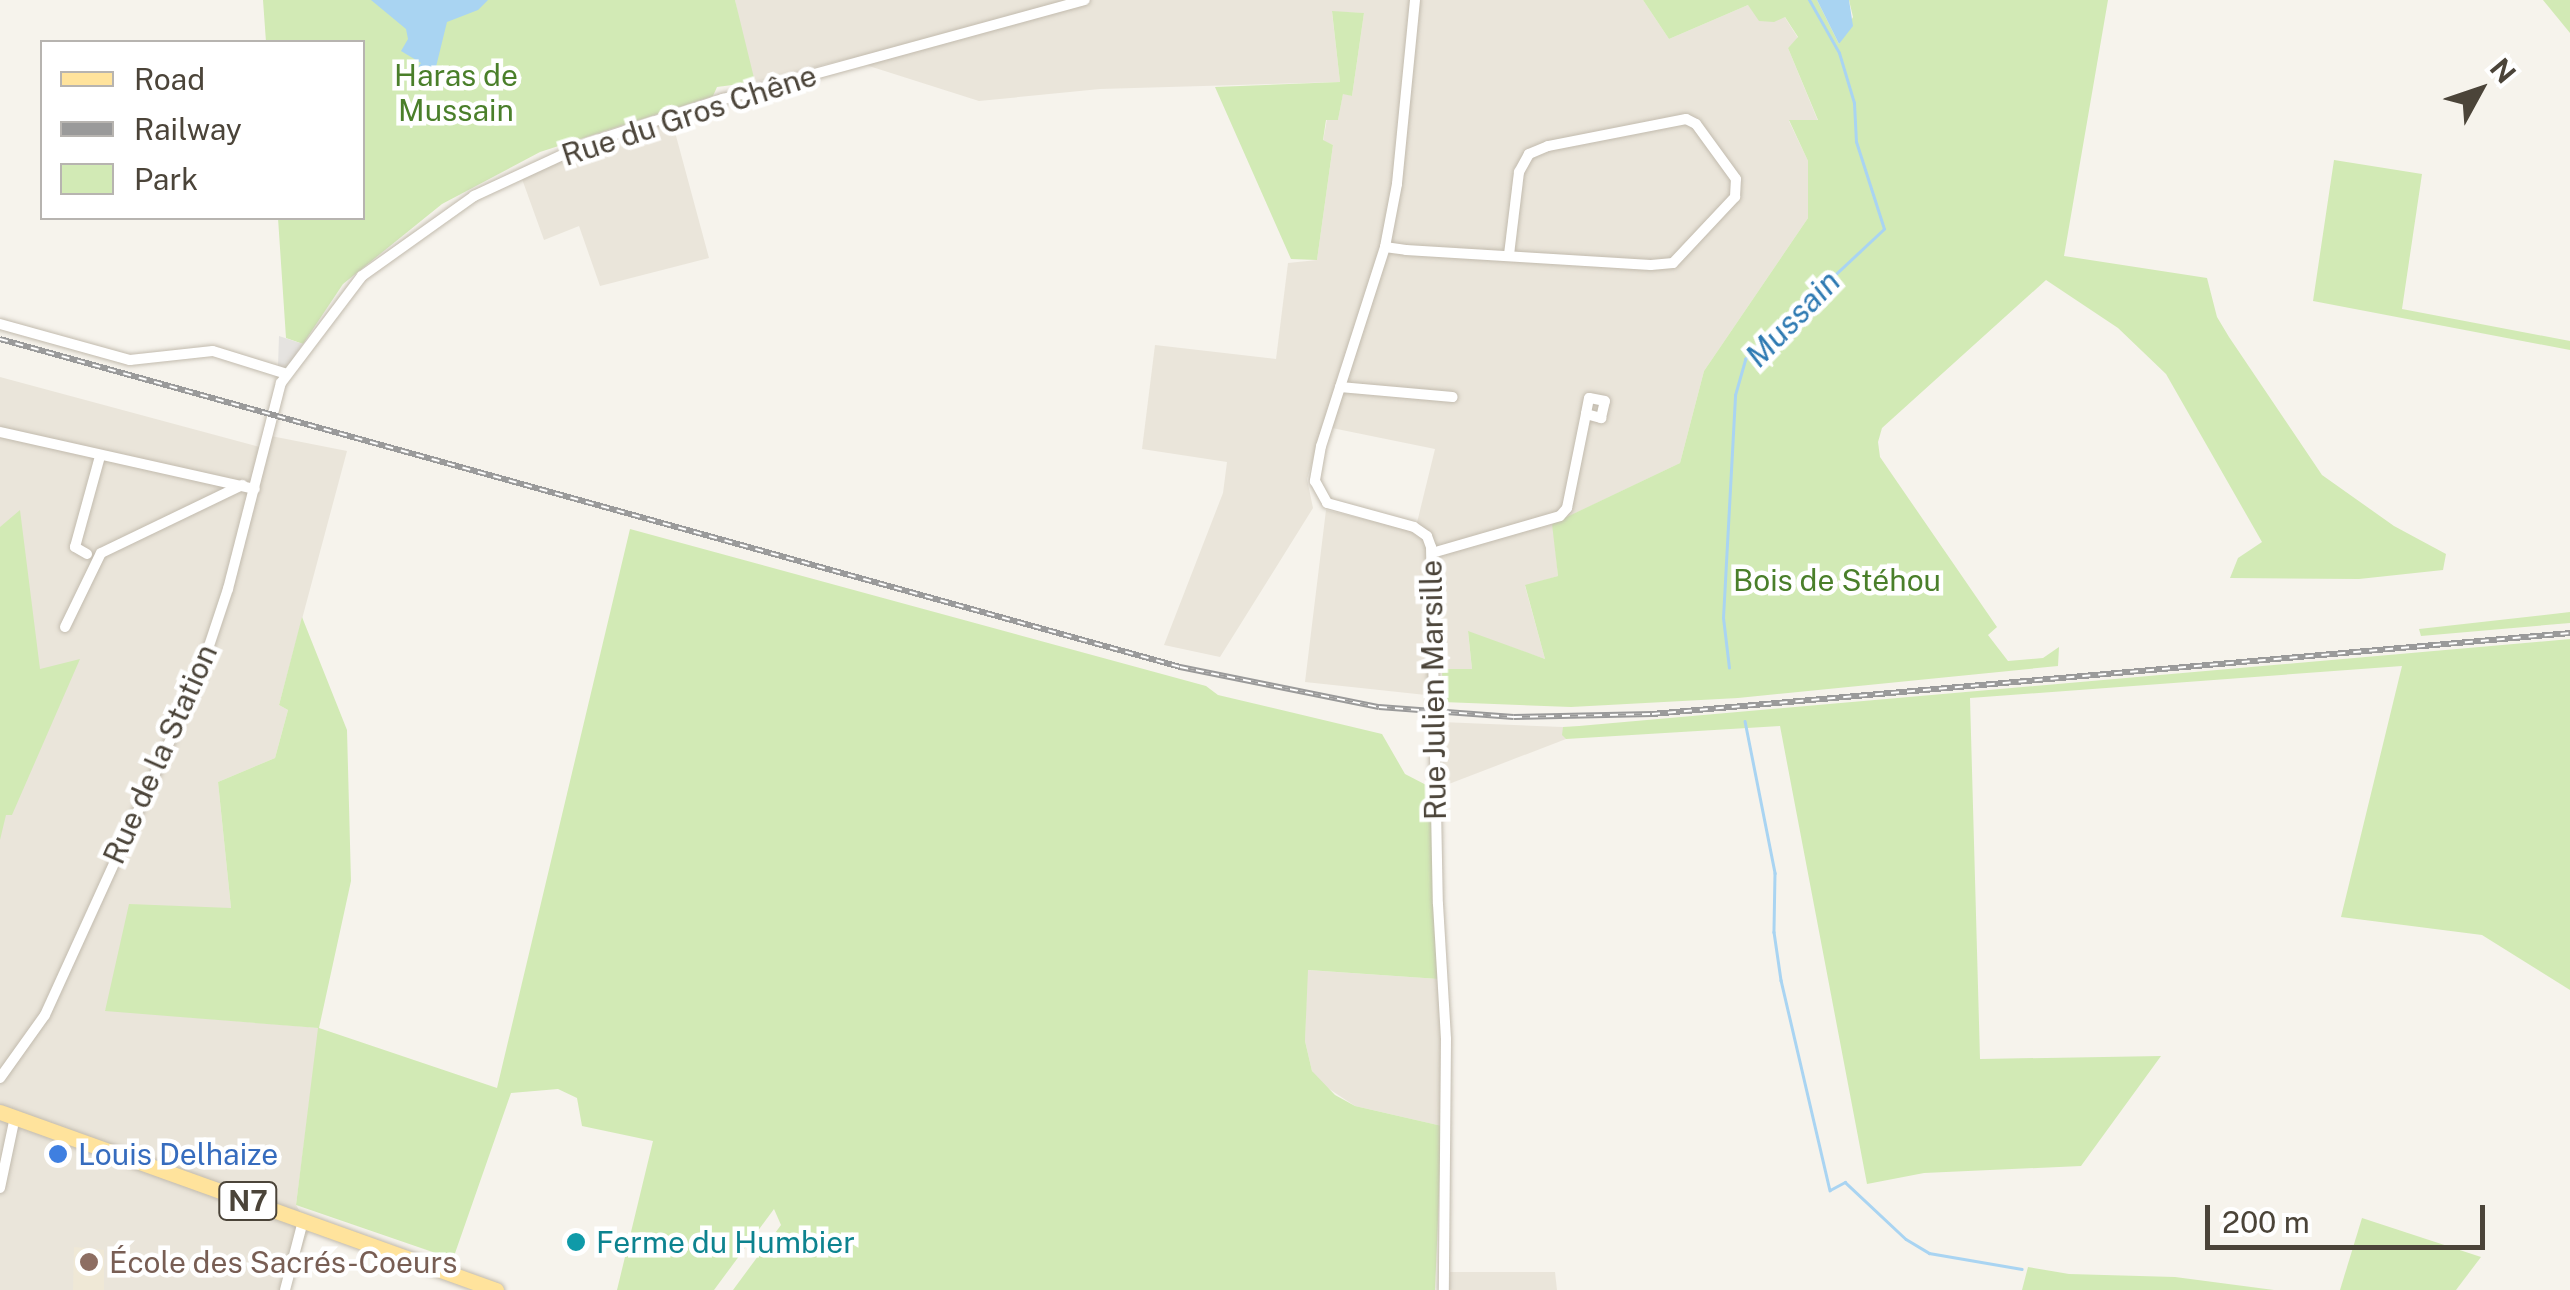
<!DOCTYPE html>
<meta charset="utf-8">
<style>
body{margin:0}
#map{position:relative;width:2570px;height:1290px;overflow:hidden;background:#f6f3ec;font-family:"Public Sans",sans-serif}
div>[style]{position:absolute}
.residential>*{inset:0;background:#eae5da}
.education>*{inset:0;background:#efe8d6}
.green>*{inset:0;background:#d2eab5}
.parking>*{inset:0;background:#e5e3e0}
.water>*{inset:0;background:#a9d4f2}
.stream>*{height:2.5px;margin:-1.25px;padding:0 1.25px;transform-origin:1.25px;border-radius:1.25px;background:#a9d4f2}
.roads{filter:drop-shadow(0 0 2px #c2bbae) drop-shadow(0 0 2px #c2bbae)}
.street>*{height:10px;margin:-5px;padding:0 5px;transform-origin:5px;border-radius:5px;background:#fff}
.primary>*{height:15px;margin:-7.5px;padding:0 7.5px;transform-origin:7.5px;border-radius:7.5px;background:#ffe39c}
.rail>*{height:6px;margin-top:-3px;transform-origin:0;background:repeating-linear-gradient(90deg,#fff 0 8px,#9a9a9a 0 16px);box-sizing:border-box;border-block:2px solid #9a9a9a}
.dots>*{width:28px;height:28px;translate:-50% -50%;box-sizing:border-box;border:5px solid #fff;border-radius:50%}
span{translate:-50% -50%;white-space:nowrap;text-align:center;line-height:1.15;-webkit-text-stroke:9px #fff;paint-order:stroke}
.shield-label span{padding:2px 8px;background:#fff;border:2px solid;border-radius:8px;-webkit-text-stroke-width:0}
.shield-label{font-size:28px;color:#4b4439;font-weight:700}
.park-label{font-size:30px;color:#4a7f2a}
.street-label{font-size:30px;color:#4b4439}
.shop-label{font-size:30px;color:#366cbe}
.left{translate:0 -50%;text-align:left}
.culture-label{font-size:30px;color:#0d838f}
.education-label{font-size:30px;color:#785e54}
.water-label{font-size:32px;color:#2e7ab2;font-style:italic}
.legend{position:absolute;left:40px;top:40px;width:325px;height:180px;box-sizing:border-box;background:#fff;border:2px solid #b7b4b0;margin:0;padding:12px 18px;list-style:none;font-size:30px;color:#4b4439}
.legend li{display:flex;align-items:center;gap:20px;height:50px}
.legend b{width:50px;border:2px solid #b7b4b0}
.north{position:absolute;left:2430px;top:40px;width:100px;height:100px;-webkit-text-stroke:8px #fff;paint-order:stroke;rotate:50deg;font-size:28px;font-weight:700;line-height:40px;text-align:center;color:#4b4439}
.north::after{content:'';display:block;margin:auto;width:35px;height:45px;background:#4b4439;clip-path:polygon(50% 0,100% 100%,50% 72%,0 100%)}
.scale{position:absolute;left:2205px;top:1205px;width:280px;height:45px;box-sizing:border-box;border:5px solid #4b4439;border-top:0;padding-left:12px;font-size:30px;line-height:35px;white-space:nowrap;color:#4b4439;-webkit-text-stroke:8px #fff;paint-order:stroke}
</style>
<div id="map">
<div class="residential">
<div style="clip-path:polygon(735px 0,1643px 0,1669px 39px,1748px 5px,1784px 16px,1798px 38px,1788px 48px,1818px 121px,1789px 121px,1808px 161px,1808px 218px,1704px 371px,1680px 463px,1553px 524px,1558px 576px,1525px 586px,1545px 659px,1468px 632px,1472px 669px,1429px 669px,1426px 695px,1305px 682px,1326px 510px,1415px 531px,1435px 449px,1332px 428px,1351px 370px,1341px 366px,1307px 479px,1313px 508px,1220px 657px,1164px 645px,1223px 493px,1227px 462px,1142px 449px,1155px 345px,1276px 359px,1288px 263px,1317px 260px,1333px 145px,1323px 141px,1327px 119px,1338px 120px,1343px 93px,1352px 96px,1364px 13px,1332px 12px,1340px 82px,1100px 89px,979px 101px,847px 59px,755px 82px,750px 77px)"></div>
<div style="clip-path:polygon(672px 121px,709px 258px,600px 286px,579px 226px,544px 240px,522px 179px,581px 149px)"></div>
<div style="clip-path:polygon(0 377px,267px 449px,271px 436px,347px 451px,279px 705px,288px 710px,275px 758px,218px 782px,231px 908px,105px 1010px,319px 1028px,296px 1205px,310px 1228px,287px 1290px,0 1290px)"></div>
<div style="clip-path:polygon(1441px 722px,1563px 727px,1566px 739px,1441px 787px)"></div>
<div style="clip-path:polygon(1307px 970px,1439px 979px,1442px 1126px,1355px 1106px,1320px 1083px,1312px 1071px,1305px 1041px)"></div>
<div style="clip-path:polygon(1450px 1272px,1555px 1272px,1557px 1290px,1449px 1290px)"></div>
</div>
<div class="education">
<div style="clip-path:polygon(74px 1247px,104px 1250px,104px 1290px,73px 1290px)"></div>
</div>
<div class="green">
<div style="clip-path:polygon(263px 0,735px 0,755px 82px,717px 87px,713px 96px,540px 152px,442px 204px,343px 284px,303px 344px,286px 338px,278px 218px,362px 218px,362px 42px,266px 42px)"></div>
<div style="clip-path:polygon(1643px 0,1817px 0,1839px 44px,1853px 17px,1849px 0,2108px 0,2064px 256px,2207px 278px,2217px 317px,2229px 337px,2322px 475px,2394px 526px,2446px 554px,2443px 570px,2359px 579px,2230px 578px,2238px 558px,2262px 542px,2166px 374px,2118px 328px,2046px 280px,1882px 428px,1878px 442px,1880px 457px,1997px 627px,1988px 635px,2008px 661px,2043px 658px,2059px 647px,2058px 666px,1738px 698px,1571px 707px,1443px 702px,1442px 669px,1472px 669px,1468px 631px,1545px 659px,1525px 585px,1558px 576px,1552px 524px,1680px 463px,1704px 371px,1808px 218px,1808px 161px,1789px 120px,1818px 120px,1788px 48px,1798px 37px,1785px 17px,1774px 22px,1759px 21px,1748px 5px,1669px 39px)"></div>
<div style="clip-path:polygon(2543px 0,2570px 0,2570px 33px)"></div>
<div style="clip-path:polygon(1332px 11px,1364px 13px,1352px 96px,1343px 94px,1338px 120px,1326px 120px,1323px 140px,1333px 145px,1317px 260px,1291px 259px,1215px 87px,1340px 82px)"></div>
<div style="clip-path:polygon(2334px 160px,2422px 174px,2402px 309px,2570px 341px,2570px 350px,2313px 301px)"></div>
<div style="clip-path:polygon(20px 510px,40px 669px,80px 659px,12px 815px,6px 815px,0 840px,0 527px)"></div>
<div style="clip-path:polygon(630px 529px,1206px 686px,1218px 695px,1382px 734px,1405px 774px,1432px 788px,1439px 979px,1308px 970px,1305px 1041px,1312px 1071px,1335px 1095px,1355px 1106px,1442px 1126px,1435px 1290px,733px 1290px,781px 1225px,774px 1209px,714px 1290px,617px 1290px,653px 1141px,582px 1126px,577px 1098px,558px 1089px,511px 1093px,453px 1259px,296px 1205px,318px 1028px,105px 1011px,129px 904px,231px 908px,218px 782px,275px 758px,288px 710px,279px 705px,302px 617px,347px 730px,351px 881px,319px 1028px,497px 1088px)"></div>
<div style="clip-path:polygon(2570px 612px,2570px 623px,2421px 636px,2419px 629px)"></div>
<div style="clip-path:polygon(2570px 639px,2570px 990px,2482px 935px,2341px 917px,2402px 666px,1970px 698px,1980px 1059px,2161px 1056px,2081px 1166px,1924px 1173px,1867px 1184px,1780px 726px,1566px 739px,1562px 735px,1563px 727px,1579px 726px)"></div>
<div style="clip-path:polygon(2362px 1218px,2481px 1257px,2456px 1290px,2340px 1290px)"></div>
<div style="clip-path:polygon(2028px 1267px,2069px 1274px,2175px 1277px,2274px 1290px,2022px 1290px)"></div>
</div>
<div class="parking">
<div style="clip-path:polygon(279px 336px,303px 344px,279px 379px,282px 367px,278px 366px)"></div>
</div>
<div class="water">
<div style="clip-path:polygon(371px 0,488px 0,478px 10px,447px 22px,434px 75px,420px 83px,413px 74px,421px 63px,401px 51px,408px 39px,406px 29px)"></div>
<div style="clip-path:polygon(1817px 0,1849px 0,1853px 26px,1839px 44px)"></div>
</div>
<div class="stream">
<div style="left:1729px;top:668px;width:50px;rotate:-96.8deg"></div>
<div style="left:1723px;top:618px;width:223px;rotate:-86.9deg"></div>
<div style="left:1735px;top:395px;width:37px;rotate:-74deg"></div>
<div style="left:1745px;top:359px;width:190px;rotate:-43.1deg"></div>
<div style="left:1884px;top:229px;width:91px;rotate:-107.8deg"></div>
<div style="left:1856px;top:142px;width:39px;rotate:-93deg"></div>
<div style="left:1854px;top:103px;width:52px;rotate:-106.7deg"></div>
<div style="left:1839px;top:53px;width:61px;rotate:-119.5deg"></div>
<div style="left:1745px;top:721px;width:155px;rotate:78.8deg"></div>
<div style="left:1775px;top:873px;width:59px;rotate:91deg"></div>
<div style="left:1774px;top:932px;width:49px;rotate:81.7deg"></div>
<div style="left:1781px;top:980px;width:216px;rotate:76.9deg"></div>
<div style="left:1830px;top:1190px;width:17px;rotate:-28deg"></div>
<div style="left:1845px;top:1182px;width:83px;rotate:43.1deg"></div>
<div style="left:1906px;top:1239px;width:27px;rotate:31deg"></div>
<div style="left:1929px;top:1253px;width:94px;rotate:9.8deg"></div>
</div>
<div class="roads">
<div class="street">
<div style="left:1415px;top:0;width:185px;rotate:95.6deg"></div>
<div style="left:1397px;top:184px;width:64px;rotate:100.8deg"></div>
<div style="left:1385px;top:247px;width:209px;rotate:107.8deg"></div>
<div style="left:1321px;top:446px;width:36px;rotate:100deg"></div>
<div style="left:1315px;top:481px;width:25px;rotate:61deg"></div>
<div style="left:1327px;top:503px;width:90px;rotate:15.4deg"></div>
<div style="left:1414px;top:527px;width:16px;rotate:35deg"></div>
<div style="left:1427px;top:536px;width:12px;rotate:70deg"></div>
<div style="left:1431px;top:547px;width:357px;rotate:88.9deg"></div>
<div style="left:1438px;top:904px;width:135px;rotate:86.6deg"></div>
<div style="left:1446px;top:1039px;width:251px;rotate:90.5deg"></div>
<div style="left:1385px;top:247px;width:21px;rotate:8deg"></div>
<div style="left:1406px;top:250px;width:245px;rotate:3.5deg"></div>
<div style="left:1651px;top:265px;width:22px;rotate:-5deg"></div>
<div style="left:1673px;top:263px;width:91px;rotate:-46.8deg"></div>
<div style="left:1735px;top:197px;width:18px;rotate:-87deg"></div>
<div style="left:1736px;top:179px;width:68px;rotate:-126deg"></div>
<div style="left:1696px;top:124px;width:11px;rotate:-153deg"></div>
<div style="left:1686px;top:119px;width:141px;rotate:168.9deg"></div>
<div style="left:1548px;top:146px;width:21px;rotate:157deg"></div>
<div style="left:1529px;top:154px;width:21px;rotate:119deg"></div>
<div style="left:1519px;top:172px;width:84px;rotate:96.9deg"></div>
<div style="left:0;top:324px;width:135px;rotate:15.5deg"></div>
<div style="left:130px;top:360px;width:83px;rotate:-6.2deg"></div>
<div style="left:213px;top:351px;width:77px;rotate:17.3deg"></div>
<div style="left:1340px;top:387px;width:113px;rotate:5.1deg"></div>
<div style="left:0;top:432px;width:261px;rotate:12.6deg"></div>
<div style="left:1432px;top:553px;width:133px;rotate:-16.1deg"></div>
<div style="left:1560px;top:516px;width:11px;rotate:-49deg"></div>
<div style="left:1567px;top:508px;width:96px;rotate:-78.6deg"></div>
<div style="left:1586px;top:414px;width:16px;rotate:15deg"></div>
<div style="left:1601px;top:418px;width:17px;rotate:-77deg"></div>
<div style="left:1605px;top:401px;width:16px;rotate:-169deg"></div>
<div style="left:1589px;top:398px;width:16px;rotate:101deg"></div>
<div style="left:87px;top:554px;width:14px;rotate:-150deg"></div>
<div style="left:75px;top:547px;width:94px;rotate:-74.6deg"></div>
<div style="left:65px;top:627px;width:82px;rotate:-64.1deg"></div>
<div style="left:101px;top:553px;width:157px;rotate:-25.7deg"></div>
<div style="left:0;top:1078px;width:77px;rotate:-54.5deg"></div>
<div style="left:45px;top:1015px;width:369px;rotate:-65.5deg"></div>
<div style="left:198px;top:679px;width:95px;rotate:-71.6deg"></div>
<div style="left:228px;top:589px;width:213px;rotate:-75.6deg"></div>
<div style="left:281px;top:383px;width:134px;rotate:-52.9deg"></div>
<div style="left:362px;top:276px;width:138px;rotate:-35.5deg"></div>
<div style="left:474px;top:196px;width:126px;rotate:-24.9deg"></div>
<div style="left:588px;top:143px;width:142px;rotate:-18.1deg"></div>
<div style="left:723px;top:99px;width:375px;rotate:-15.3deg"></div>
<div style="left:0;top:1188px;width:73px;rotate:-78.1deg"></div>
<div style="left:285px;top:1290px;width:71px;rotate:-75.4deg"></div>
</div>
<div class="primary">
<div style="left:0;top:1112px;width:527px;rotate:19.74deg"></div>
</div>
</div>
<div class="rail">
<div style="left:0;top:339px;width:1225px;rotate:15.53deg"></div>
<div style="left:1180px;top:667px;width:203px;rotate:11.4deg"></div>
<div style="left:1379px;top:707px;width:135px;rotate:4.2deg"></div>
<div style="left:1514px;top:717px;width:138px;rotate:-1.2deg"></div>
<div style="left:1652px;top:714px;width:922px;rotate:-5.04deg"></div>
</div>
<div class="dots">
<div style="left:58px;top:1154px;background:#3f7fe0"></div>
<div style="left:576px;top:1242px;background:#0f9aa8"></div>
<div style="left:89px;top:1262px;background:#8d6e63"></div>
</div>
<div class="shield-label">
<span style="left:248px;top:1201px">N7</span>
</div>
<div class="park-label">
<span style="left:456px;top:92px">Haras de<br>Mussain</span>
<span style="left:1837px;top:580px">Bois de Stéhou</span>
</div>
<div class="street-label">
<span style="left:689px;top:115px;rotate:-18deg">Rue du Gros Chêne</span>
<span style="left:1433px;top:690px;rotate:-91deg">Rue Julien Marsille</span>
<span style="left:160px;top:754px;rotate:-66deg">Rue de la Station</span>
</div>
<div class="shop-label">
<span class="left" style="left:78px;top:1154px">Louis Delhaize</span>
</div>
<div class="culture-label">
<span class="left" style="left:596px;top:1242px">Ferme du Humbier</span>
</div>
<div class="education-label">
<span class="left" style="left:109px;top:1262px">École des Sacrés-Coeurs</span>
</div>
<div class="water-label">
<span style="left:1793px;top:319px;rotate:-46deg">Mussain</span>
</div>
<ul class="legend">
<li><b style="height:12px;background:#ffe39c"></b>Road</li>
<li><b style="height:12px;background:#9a9a9a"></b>Railway</li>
<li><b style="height:28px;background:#d2eab5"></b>Park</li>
</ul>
<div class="north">N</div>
<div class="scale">200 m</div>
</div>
